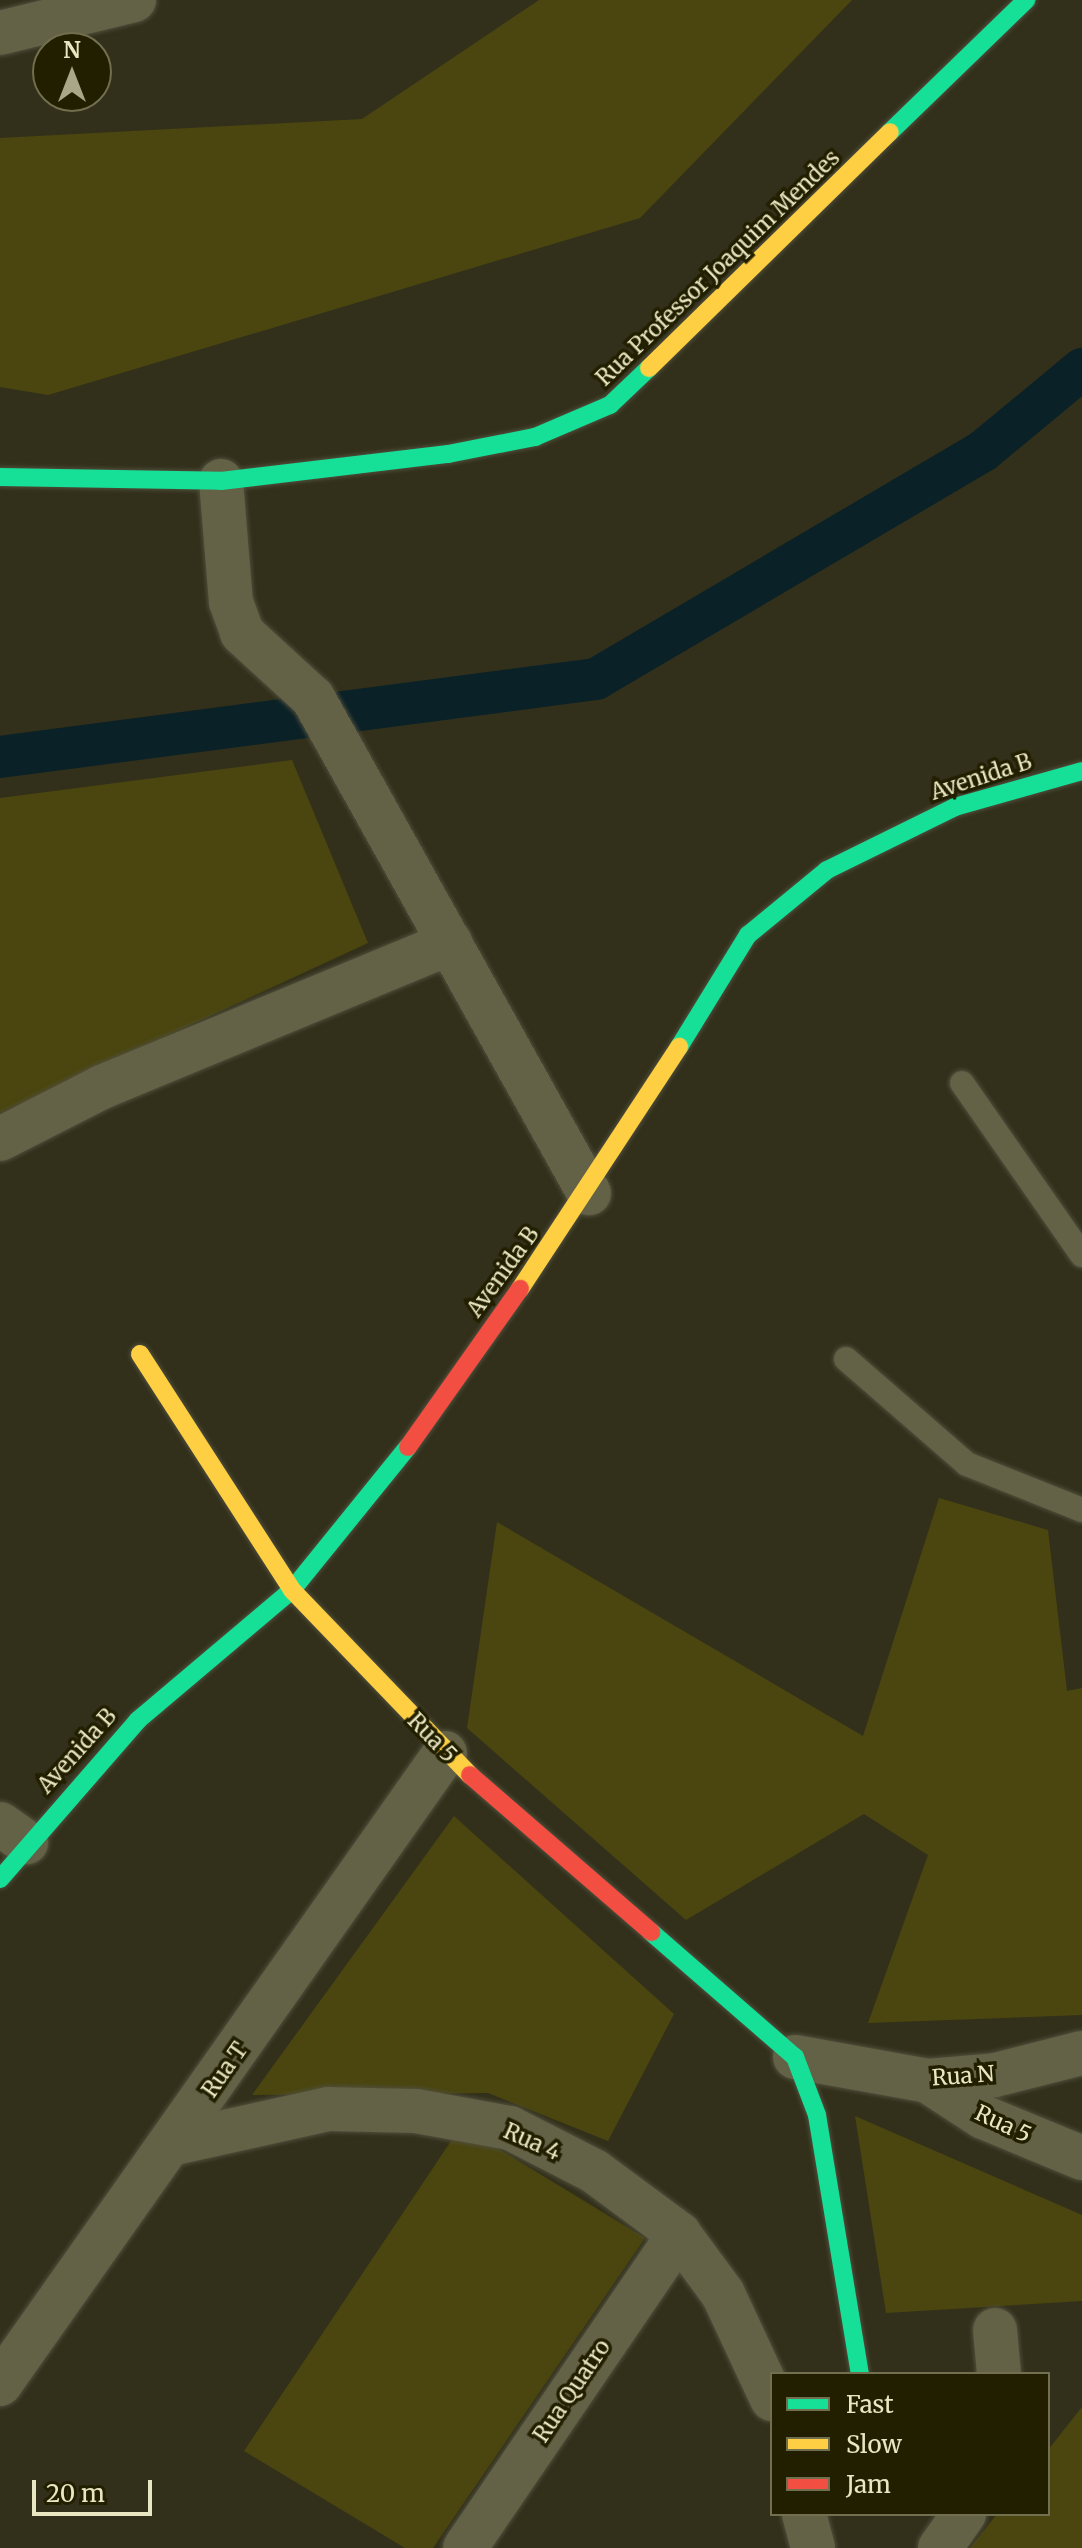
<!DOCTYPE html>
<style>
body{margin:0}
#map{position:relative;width:1082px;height:2548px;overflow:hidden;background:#32301b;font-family:Merriweather,serif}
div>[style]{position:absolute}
.green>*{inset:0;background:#4b460f}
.canal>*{height:42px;margin:-21px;padding:0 21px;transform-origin:21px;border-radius:21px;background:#0a2127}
.roads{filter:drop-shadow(0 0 2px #4f4e3b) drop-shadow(0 0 2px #4f4e3b)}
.lane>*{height:24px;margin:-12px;padding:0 12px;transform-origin:12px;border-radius:12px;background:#636146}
.street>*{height:44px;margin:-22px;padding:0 22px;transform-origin:22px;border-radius:22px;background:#636146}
.fast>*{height:18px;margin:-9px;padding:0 9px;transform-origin:9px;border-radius:9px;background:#16e098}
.slow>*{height:18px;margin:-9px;padding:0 9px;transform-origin:9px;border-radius:9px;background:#ffcf43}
.jam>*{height:18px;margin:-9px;padding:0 9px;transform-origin:9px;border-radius:9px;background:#f24e42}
span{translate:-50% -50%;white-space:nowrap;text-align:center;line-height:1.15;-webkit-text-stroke:7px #221f01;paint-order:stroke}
.street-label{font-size:22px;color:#e9e7c2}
.legend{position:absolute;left:770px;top:2372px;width:280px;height:144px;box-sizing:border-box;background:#221f01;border:2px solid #726f4e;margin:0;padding:10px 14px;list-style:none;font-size:24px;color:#e9e7c2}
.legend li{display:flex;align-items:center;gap:16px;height:40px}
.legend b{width:40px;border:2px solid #726f4e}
.north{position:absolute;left:32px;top:32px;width:80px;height:80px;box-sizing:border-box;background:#221f01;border:2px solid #726f4e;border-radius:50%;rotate:0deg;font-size:22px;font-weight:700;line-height:32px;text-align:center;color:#e9e7c2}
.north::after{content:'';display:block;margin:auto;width:28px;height:36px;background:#a9a788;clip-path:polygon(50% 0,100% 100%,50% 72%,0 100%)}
.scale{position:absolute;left:32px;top:2480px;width:120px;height:36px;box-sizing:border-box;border:4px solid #e9e7c2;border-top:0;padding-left:10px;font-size:24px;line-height:28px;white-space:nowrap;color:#e9e7c2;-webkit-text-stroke:6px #221f01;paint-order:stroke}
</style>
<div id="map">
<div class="green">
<div style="clip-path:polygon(539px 0,852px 0,640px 218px,48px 395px,0 387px,0 138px,362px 119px)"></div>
<div style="clip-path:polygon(292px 760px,368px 943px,0 1113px,0 798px)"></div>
<div style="clip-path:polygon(939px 1498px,1048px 1530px,1067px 1691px,1082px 1688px,1082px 2015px,868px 2023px,928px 1855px,864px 1814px,686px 1920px,467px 1728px,497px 1522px,863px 1736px)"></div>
<div style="clip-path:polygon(454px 1816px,674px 2014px,608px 2141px,488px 2093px,252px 2095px)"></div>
<div style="clip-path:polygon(855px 2116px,1082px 2215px,1082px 2301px,886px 2313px)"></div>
<div style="clip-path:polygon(461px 2126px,645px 2238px,433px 2548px,405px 2548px,244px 2451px)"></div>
<div style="clip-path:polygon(1082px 2407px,1082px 2548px,970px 2548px,997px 2514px,1048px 2514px,1048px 2450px)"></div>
</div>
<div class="canal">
<div style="left:0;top:757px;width:601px;rotate:-7.46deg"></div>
<div style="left:596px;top:679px;width:449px;rotate:-30.5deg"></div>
<div style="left:983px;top:451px;width:129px;rotate:-39.6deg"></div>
</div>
<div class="roads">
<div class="lane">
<div style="left:962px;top:1083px;width:210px;rotate:55.1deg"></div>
<div style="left:846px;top:1359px;width:160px;rotate:41deg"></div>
<div style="left:967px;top:1464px;width:124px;rotate:21.8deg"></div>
</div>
<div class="street">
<div style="left:0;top:33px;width:138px;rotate:-13.8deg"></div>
<div style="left:221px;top:481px;width:121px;rotate:85.3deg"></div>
<div style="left:231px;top:602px;width:33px;rotate:70deg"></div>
<div style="left:242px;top:633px;width:96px;rotate:42.5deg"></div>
<div style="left:313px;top:698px;width:567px;rotate:60.86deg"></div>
<div style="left:0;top:1139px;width:114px;rotate:-27deg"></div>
<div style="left:102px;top:1087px;width:377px;rotate:-22.5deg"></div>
<div style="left:0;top:1824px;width:32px;rotate:35deg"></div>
<div style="left:795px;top:2057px;width:135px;rotate:10.2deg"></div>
<div style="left:928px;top:2081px;width:67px;rotate:-5.1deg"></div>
<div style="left:995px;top:2075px;width:90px;rotate:-14.2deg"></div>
<div style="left:928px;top:2081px;width:66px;rotate:33.2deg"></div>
<div style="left:983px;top:2117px;width:107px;rotate:22.5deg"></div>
<div style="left:175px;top:2143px;width:157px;rotate:-12.5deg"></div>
<div style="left:328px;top:2109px;width:88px;rotate:1.3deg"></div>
<div style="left:416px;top:2111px;width:96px;rotate:10.3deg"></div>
<div style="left:510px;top:2128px;width:94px;rotate:27.1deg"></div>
<div style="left:594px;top:2171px;width:106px;rotate:36.5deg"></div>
<div style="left:679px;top:2234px;width:74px;rotate:53.7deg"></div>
<div style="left:723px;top:2294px;width:116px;rotate:65deg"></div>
<div style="left:995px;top:2330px;width:44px;rotate:84.8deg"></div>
<div style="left:0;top:2384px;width:772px;rotate:-54.81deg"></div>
<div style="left:804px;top:2514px;width:35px;rotate:75deg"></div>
<div style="left:465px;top:2548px;width:380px;rotate:-55.7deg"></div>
<div style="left:940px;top:2548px;width:42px;rotate:-54.8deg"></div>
</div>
<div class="fast">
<div style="left:890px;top:132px;width:190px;rotate:-44.1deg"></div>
<div style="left:0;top:477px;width:221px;rotate:1deg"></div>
<div style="left:221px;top:481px;width:229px;rotate:-6.8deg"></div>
<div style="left:448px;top:454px;width:89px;rotate:-11.1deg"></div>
<div style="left:535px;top:437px;width:82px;rotate:-23.1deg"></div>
<div style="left:610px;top:405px;width:54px;rotate:-43.5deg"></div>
<div style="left:679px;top:1047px;width:132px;rotate:-58.4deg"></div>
<div style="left:748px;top:935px;width:102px;rotate:-39.4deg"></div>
<div style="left:827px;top:870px;width:143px;rotate:-26.2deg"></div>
<div style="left:955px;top:807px;width:132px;rotate:-15.8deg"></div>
<div style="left:0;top:1879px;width:211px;rotate:-49deg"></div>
<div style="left:138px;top:1720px;width:202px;rotate:-40.2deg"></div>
<div style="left:292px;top:1590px;width:184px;rotate:-51deg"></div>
<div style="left:651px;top:1932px;width:191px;rotate:41deg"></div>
<div style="left:795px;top:2057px;width:62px;rotate:69.2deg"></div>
<div style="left:817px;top:2115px;width:263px;rotate:80.6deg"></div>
</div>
<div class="slow">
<div style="left:649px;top:368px;width:337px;rotate:-44.4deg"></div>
<div style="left:520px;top:1289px;width:290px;rotate:-56.7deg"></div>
<div style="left:140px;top:1354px;width:281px;rotate:57.2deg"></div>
<div style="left:292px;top:1590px;width:257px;rotate:46.1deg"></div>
</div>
<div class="jam">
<div style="left:408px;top:1447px;width:194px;rotate:-54.7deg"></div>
<div style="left:470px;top:1775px;width:240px;rotate:40.9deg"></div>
</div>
</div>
<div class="street-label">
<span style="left:718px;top:268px;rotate:-44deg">Rua Professor Joaquim Mendes</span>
<span style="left:981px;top:777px;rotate:-18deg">Avenida B</span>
<span style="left:503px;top:1272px;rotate:-54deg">Avenida B</span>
<span style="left:432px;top:1738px;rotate:46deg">Rua 5</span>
<span style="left:77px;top:1751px;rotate:-48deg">Avenida B</span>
<span style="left:225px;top:2070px;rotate:-55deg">Rua T</span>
<span style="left:963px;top:2076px;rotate:-4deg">Rua N</span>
<span style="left:1003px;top:2124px;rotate:25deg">Rua 5</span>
<span style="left:532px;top:2142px;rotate:24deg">Rua 4</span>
<span style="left:572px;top:2391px;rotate:-56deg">Rua Quatro</span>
</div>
<ul class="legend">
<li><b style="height:10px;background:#16e098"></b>Fast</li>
<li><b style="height:10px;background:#ffcf43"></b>Slow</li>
<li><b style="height:10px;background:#f24e42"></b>Jam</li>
</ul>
<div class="north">N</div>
<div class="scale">20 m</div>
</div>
